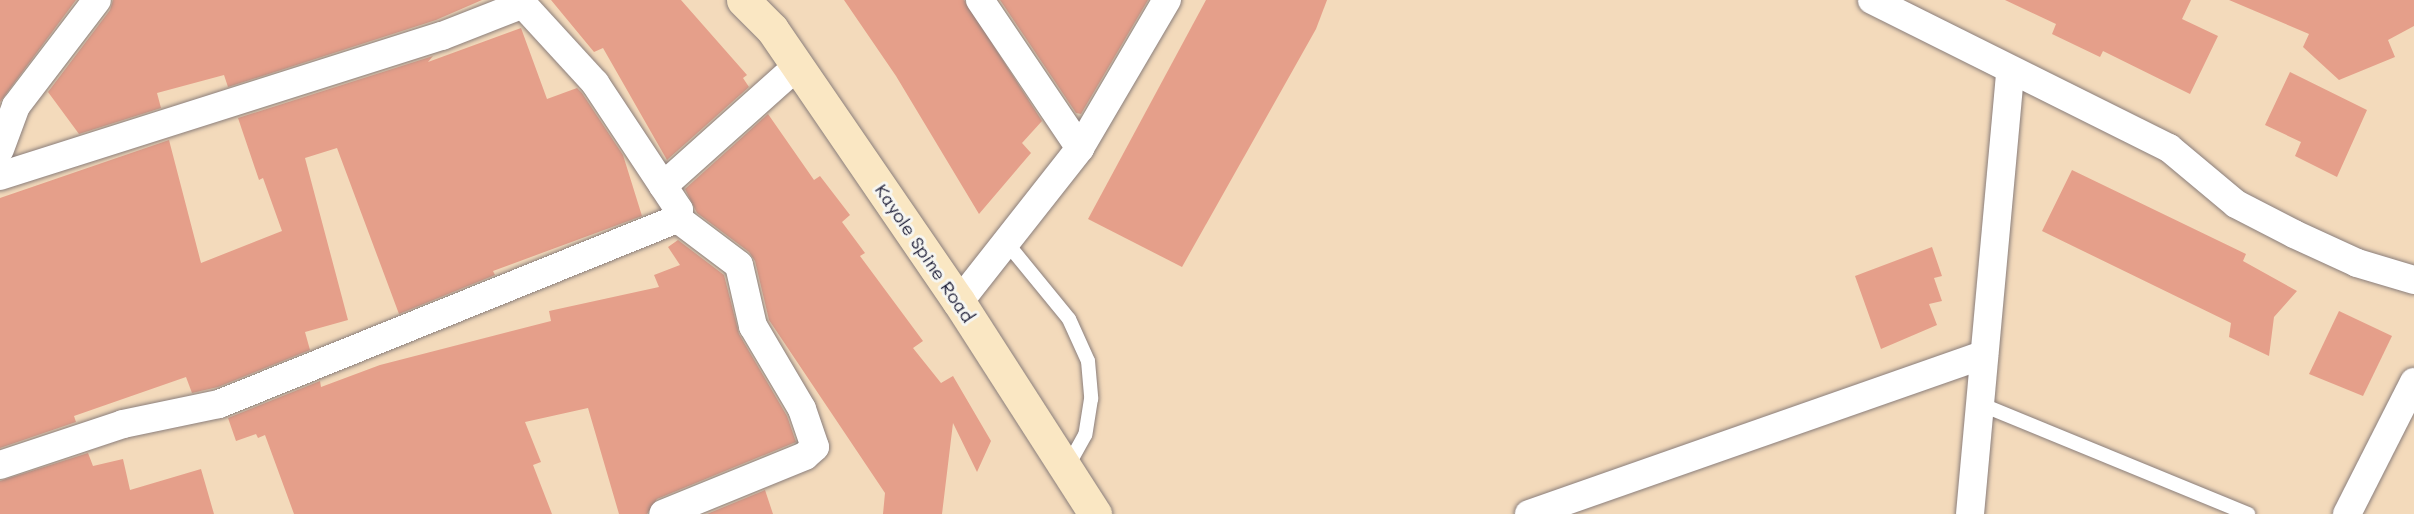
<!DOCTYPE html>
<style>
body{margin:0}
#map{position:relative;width:2414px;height:514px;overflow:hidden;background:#f3dabb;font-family:Mali,sans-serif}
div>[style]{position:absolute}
.building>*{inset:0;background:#e59f8a}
.roads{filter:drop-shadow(0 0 2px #8a7e7b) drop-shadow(0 0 2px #8a7e7b)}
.service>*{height:14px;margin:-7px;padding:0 7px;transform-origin:7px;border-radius:7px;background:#fff}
.minor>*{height:28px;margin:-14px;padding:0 14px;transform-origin:14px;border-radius:14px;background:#fff}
.secondary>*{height:33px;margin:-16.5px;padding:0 16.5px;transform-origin:16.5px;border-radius:16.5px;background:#fae7c3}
span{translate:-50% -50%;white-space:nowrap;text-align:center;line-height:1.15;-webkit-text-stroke:6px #f6f6f2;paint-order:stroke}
.street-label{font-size:18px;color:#22223b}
</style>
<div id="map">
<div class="building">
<div style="clip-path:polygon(0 0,76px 0,0 102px)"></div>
<div style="clip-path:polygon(113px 0,482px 0,436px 20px,228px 87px,224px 75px,157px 93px,161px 108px,79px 134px,48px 92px,110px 10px)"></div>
<div style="clip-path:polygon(551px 0,681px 0,747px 75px,743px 78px,749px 87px,667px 160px,603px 48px,594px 52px)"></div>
<div style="clip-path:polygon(844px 0,964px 0,1042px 121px,1022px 143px,1031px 153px,979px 214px,896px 76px)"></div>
<div style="clip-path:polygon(1000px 0,1148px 0,1081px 114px,1076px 113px)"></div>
<div style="clip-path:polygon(1206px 0,1327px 0,1316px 29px,1182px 267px,1088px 219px)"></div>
<div style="clip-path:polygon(2005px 0,2191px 0,2182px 19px,2218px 36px,2190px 94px,2103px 51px,2100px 57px,2052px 34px,2056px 24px)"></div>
<div style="clip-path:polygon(2229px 0,2414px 0,2414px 26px,2388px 40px,2395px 57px,2339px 80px,2303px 47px,2309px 34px)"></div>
<div style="clip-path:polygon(521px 28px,547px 99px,577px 88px,582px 93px,623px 155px,642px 216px,493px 271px,495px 275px,399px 314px,337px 148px,305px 158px,348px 320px,305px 332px,310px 350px,218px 387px,192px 393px,186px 377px,74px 416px,76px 422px,0 448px,0 198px,169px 140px,201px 263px,282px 231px,263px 178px,259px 180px,238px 118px,433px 56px,428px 62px)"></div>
<div style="clip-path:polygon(2290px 72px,2367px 110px,2337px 177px,2295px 156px,2301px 142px,2265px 125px)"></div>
<div style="clip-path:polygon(768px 114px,814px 180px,820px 176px,850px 215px,842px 222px,865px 253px,860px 256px,923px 341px,913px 348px,941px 383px,953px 376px,991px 441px,977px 472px,953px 423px,942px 514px,883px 514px,885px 493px,769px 320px,755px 261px,749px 252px,697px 213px,685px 189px)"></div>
<div style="clip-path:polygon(2072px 170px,2246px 254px,2243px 261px,2297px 291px,2274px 317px,2269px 356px,2229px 337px,2231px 323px,2042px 231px)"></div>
<div style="clip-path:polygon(678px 240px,724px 275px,739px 334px,787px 416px,796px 442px,657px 499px,647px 514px,619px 514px,588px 408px,525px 422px,541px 462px,533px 465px,552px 514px,294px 514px,265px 435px,258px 438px,256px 434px,236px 441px,228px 418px,320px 381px,321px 387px,380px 365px,551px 321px,549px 311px,659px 287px,654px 275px,680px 265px,668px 247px)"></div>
<div style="clip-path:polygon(1932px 247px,1942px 276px,1934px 278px,1942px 301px,1929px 304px,1937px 325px,1881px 349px,1855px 276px)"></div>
<div style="clip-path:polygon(2339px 311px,2392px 336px,2363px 396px,2309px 374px)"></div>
<div style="clip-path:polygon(88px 453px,93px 466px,123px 459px,130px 490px,201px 469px,214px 514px,0 514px,0 481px)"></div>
<div style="clip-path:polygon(765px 490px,773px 514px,707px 514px)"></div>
</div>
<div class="roads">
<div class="service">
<div style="left:1006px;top:242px;width:99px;rotate:50.7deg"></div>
<div style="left:1069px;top:319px;width:46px;rotate:65.7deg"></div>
<div style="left:1088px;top:361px;width:38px;rotate:85deg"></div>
<div style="left:1091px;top:399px;width:36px;rotate:99deg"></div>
<div style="left:1085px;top:435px;width:37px;rotate:119deg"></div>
<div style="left:1980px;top:404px;width:290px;rotate:22.3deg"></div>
</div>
<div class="minor">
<div style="left:519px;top:0;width:113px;rotate:47.5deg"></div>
<div style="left:595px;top:83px;width:152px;rotate:56.5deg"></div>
<div style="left:679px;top:210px;width:9px;rotate:96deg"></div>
<div style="left:678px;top:219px;width:76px;rotate:37deg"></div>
<div style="left:739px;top:265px;width:63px;rotate:77.1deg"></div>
<div style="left:753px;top:326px;width:96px;rotate:59.4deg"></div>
<div style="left:802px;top:409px;width:40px;rotate:71.1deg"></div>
<div style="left:815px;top:447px;width:13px;rotate:138deg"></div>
<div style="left:805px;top:456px;width:153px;rotate:157.8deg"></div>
<div style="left:980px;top:0;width:179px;rotate:56deg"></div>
<div style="left:1872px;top:0;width:332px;rotate:26.5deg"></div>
<div style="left:2169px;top:148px;width:87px;rotate:39.9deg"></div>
<div style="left:2236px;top:204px;width:65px;rotate:27.3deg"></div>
<div style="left:2294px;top:234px;width:69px;rotate:24.7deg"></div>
<div style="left:2357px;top:263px;width:59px;rotate:16.6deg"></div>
<div style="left:0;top:149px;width:46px;rotate:-69.6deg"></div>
<div style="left:16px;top:106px;width:133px;rotate:-52.6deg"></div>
<div style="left:0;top:176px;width:464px;rotate:-17.6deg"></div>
<div style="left:442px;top:36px;width:85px;rotate:-21.4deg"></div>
<div style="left:663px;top:186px;width:180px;rotate:-41.8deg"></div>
<div style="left:959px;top:302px;width:196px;rotate:-51.8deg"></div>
<div style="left:1080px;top:148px;width:172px;rotate:-59.6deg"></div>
<div style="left:0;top:465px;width:130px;rotate:-18.4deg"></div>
<div style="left:123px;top:424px;width:98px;rotate:-11.8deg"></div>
<div style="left:219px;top:404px;width:495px;rotate:-22deg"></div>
<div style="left:1529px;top:514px;width:482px;rotate:-19.3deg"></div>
<div style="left:1970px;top:514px;width:444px;rotate:-84.8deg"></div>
<div style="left:2347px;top:514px;width:148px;rotate:-63.1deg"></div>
</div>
<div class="secondary">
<div style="left:743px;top:0;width:41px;rotate:45deg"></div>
<div style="left:772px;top:29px;width:331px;rotate:55.6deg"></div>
<div style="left:959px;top:302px;width:252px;rotate:57.3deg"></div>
</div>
</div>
<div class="street-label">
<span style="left:925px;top:253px;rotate:56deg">Kayole Spine Road</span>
</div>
</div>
